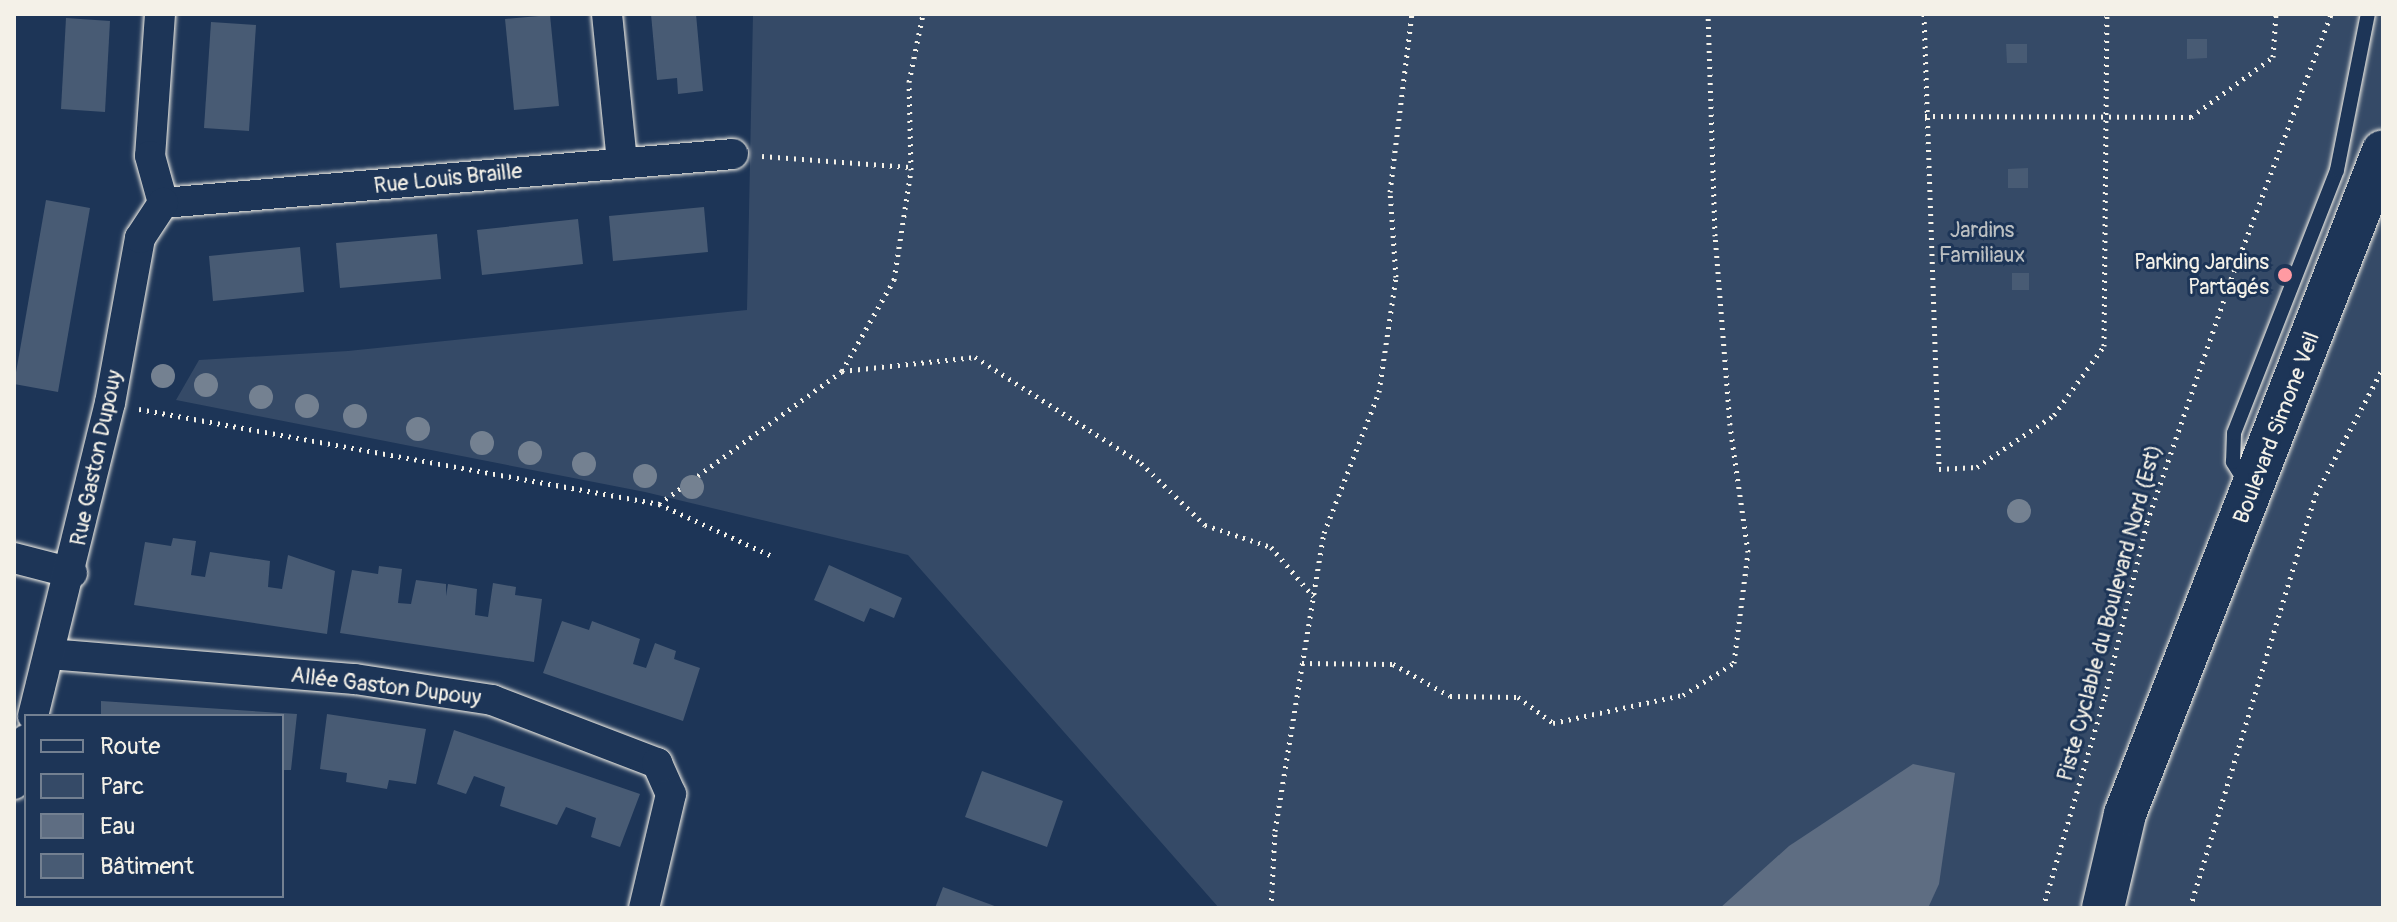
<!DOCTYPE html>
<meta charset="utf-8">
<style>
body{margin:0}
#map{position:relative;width:2397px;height:922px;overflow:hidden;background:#1d3557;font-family:Pangolin,sans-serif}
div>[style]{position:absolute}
.green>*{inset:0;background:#354a67}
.water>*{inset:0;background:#5e6d82}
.building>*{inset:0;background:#485b74}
.path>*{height:5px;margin-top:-2.5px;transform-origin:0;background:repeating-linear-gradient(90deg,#f4f1e8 0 2px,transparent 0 8px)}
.roads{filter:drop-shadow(0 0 2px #f4f1e8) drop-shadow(0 0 2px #f4f1e8)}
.lane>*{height:14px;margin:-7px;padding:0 7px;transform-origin:7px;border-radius:7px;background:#1d3557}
.street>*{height:30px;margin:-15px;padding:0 15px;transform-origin:15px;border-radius:15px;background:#1d3557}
.secondary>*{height:42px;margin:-21px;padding:0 21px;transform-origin:21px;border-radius:21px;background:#1d3557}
.trees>*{width:24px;height:24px;margin:-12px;border-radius:50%;background:#748191}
.dots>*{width:22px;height:22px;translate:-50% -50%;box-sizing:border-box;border:4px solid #1d3557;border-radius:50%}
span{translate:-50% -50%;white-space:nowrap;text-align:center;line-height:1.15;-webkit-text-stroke:6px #1d3557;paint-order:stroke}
.street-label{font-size:22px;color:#f4f1e8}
.park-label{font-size:22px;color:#bbbfc1}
.poi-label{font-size:22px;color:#f4f1e8}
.right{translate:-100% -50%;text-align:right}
.frame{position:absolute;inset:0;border:16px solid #f4f1e8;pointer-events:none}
.legend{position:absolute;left:24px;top:714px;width:260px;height:184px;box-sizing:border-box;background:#1d3557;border:2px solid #738091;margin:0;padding:10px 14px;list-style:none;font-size:24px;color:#f4f1e8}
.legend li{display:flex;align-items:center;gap:16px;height:40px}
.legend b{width:40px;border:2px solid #738091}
</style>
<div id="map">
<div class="green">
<div style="clip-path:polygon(753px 14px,2383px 14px,2383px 908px,1219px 908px,908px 555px,645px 492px,176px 400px,199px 360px,348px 351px,747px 310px)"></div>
</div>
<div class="water">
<div style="clip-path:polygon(1913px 764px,1955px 773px,1939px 884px,1928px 908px,1720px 908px,1789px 846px)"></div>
</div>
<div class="building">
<div style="clip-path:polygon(651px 14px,696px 14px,703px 91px,678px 94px,677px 78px,657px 80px)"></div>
<div style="clip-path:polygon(550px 15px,559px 106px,514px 110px,505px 19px)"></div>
<div style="clip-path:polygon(66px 18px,110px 21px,105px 112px,61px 109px)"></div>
<div style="clip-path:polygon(211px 22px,256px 25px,249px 131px,204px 128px)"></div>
<div style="clip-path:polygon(2187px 39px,2207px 39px,2207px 58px,2187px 59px)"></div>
<div style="clip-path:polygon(2006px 44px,2027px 44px,2027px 63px,2007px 63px)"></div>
<div style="clip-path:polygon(2028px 168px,2028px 188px,2008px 188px,2008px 169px)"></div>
<div style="clip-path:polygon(46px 200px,90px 208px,58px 392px,14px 384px)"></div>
<div style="clip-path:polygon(704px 207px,708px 252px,613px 261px,609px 216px)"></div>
<div style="clip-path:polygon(578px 219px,583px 264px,482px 275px,477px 230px)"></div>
<div style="clip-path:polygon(437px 234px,441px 279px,340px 288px,336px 243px)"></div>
<div style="clip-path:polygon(300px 247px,304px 292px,213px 301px,209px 256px)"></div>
<div style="clip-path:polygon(2012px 273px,2029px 273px,2029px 290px,2012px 290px)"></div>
<div style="clip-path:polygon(173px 538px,196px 541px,191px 575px,205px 577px,210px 552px,270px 561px,268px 587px,282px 589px,288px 555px,335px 571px,327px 634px,134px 605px,145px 542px,171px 546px)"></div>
<div style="clip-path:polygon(829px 565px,902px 598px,894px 618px,870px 608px,864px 622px,814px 600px)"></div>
<div style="clip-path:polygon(379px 566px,402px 569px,398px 603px,411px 604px,416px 580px,446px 584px,446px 596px,448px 584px,477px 589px,475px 615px,488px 617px,493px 583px,516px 587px,515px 595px,542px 599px,534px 662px,340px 633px,352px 570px,378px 574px)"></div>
<div style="clip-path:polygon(562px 621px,589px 630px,592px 621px,640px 639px,633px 664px,646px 668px,655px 643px,676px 651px,674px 659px,700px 668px,683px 721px,543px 673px)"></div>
<div style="clip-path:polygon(101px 701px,297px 714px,291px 770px,282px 770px,282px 716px,101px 716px)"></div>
<div style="clip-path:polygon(327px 714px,426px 729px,416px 784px,389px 780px,387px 789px,346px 782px,347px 773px,320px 769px)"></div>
<div style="clip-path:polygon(454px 730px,640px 794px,620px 847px,591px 837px,596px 818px,566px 807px,557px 825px,500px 806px,505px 787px,474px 776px,466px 794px,437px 784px)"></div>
<div style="clip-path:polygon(982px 771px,1063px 801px,1047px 847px,965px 817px)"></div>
<div style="clip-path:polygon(943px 887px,1000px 908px,935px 908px)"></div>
</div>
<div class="path">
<div style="left:1924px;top:14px;width:455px;rotate:88.1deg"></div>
<div style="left:1939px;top:469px;width:38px;rotate:-3deg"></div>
<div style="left:1977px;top:467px;width:93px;rotate:-34deg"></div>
<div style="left:2054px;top:415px;width:85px;rotate:-54.1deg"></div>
<div style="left:2104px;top:346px;width:332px;rotate:-89.5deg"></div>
<div style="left:1925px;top:116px;width:266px;rotate:0.2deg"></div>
<div style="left:2191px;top:117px;width:102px;rotate:-36.2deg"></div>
<div style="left:2273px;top:57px;width:43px;rotate:-86deg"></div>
<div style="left:762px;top:156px;width:148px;rotate:4.3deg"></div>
<div style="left:842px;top:371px;width:105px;rotate:-60.3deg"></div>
<div style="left:894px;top:280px;width:111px;rotate:-81.2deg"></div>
<div style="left:911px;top:170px;width:88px;rotate:-91.3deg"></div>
<div style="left:909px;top:82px;width:69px;rotate:-78.4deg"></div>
<div style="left:139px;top:409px;width:529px;rotate:10.35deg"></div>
<div style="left:659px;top:504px;width:127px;rotate:24.7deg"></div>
<div style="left:659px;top:504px;width:226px;rotate:-36deg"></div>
<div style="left:842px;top:371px;width:134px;rotate:-6deg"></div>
<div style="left:975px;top:357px;width:197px;rotate:32.6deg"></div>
<div style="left:1141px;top:463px;width:89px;rotate:44.1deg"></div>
<div style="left:1205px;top:525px;width:70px;rotate:18.4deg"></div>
<div style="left:1271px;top:547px;width:65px;rotate:49.4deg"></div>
<div style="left:1302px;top:663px;width:91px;rotate:0.6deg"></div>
<div style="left:1393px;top:664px;width:65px;rotate:29.3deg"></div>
<div style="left:1450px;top:696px;width:68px;rotate:0.8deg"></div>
<div style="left:1518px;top:697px;width:44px;rotate:36.6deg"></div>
<div style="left:1553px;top:723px;width:133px;rotate:-12.2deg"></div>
<div style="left:1683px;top:695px;width:60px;rotate:-32.1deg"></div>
<div style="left:1734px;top:663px;width:112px;rotate:-82.8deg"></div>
<div style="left:1748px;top:552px;width:128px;rotate:-98.1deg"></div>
<div style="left:1730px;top:425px;width:190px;rotate:-94.5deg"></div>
<div style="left:1715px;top:236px;width:222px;rotate:-91.8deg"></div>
<div style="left:1271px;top:908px;width:77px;rotate:-87deg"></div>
<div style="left:1275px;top:831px;width:302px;rotate:-80.7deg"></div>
<div style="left:1324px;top:533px;width:151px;rotate:-68.7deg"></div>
<div style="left:1379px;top:392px;width:116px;rotate:-81.6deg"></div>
<div style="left:1396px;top:277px;width:85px;rotate:-94deg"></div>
<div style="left:1390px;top:192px;width:179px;rotate:-83deg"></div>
<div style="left:2043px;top:908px;width:221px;rotate:-73.7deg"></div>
<div style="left:2105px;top:696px;width:179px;rotate:-76.4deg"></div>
<div style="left:2147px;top:522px;width:257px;rotate:-70.9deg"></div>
<div style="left:2231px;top:279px;width:283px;rotate:-69.3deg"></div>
<div style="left:2190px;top:908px;width:433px;rotate:-73.1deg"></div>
<div style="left:2316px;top:494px;width:143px;rotate:-62deg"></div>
</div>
<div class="roads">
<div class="lane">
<div style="left:2246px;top:483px;width:25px;rotate:-122deg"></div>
<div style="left:2233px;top:462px;width:29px;rotate:-88deg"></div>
<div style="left:2234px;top:433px;width:282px;rotate:-68.6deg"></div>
<div style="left:2337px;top:170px;width:159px;rotate:-78.8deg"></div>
</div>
<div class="street">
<div style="left:160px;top:14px;width:142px;rotate:94deg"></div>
<div style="left:150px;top:156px;width:49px;rotate:74.5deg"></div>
<div style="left:607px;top:14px;width:148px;rotate:84.2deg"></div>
<div style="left:163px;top:203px;width:572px;rotate:-4.91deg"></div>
<div style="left:14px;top:558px;width:60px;rotate:14.5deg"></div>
<div style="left:49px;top:654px;width:307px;rotate:4.7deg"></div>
<div style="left:355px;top:679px;width:139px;rotate:8.7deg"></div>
<div style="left:492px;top:700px;width:177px;rotate:20.9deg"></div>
<div style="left:657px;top:763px;width:34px;rotate:66deg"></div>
<div style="left:671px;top:794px;width:117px;rotate:103.3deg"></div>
<div style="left:33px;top:716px;width:322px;rotate:-76.2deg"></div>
<div style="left:110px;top:403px;width:168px;rotate:-79.7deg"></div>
<div style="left:140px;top:238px;width:42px;rotate:-56.7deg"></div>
<div style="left:14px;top:784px;width:46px;rotate:-74.7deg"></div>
</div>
<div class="secondary">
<div style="left:2103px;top:908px;width:97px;rotate:-76.8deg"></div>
<div style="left:2125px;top:814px;width:711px;rotate:-68.74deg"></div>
</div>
</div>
<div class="trees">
<div style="left:163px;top:376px"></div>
<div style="left:206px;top:385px"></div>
<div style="left:261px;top:397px"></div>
<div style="left:307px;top:406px"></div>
<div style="left:355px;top:416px"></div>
<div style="left:418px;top:429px"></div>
<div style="left:482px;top:443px"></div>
<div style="left:530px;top:453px"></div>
<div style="left:584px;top:464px"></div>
<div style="left:645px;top:476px"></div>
<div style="left:692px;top:487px"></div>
<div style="left:2019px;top:511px"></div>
</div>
<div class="dots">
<div style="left:2285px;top:275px;background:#ff9aa2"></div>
</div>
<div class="street-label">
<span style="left:448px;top:179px;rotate:-6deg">Rue Louis Braille</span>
<span style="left:2277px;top:428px;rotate:-69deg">Boulevard Simone Veil</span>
<span style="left:97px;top:458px;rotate:-78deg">Rue Gaston Dupouy</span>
<span style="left:2110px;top:613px;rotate:-75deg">Piste Cyclable du Boulevard Nord (Est)</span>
<span style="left:386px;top:687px;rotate:7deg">Allée Gaston Dupouy</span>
</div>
<div class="park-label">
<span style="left:1982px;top:243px">Jardins<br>Familiaux</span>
</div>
<div class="poi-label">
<span class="right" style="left:2269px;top:275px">Parking Jardins<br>Partagés</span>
</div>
<div class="frame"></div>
<ul class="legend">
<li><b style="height:10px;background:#1d3557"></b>Route</li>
<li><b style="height:22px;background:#354a67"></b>Parc</li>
<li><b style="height:22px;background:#5e6d82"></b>Eau</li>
<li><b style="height:22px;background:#485b74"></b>Bâtiment</li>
</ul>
</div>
